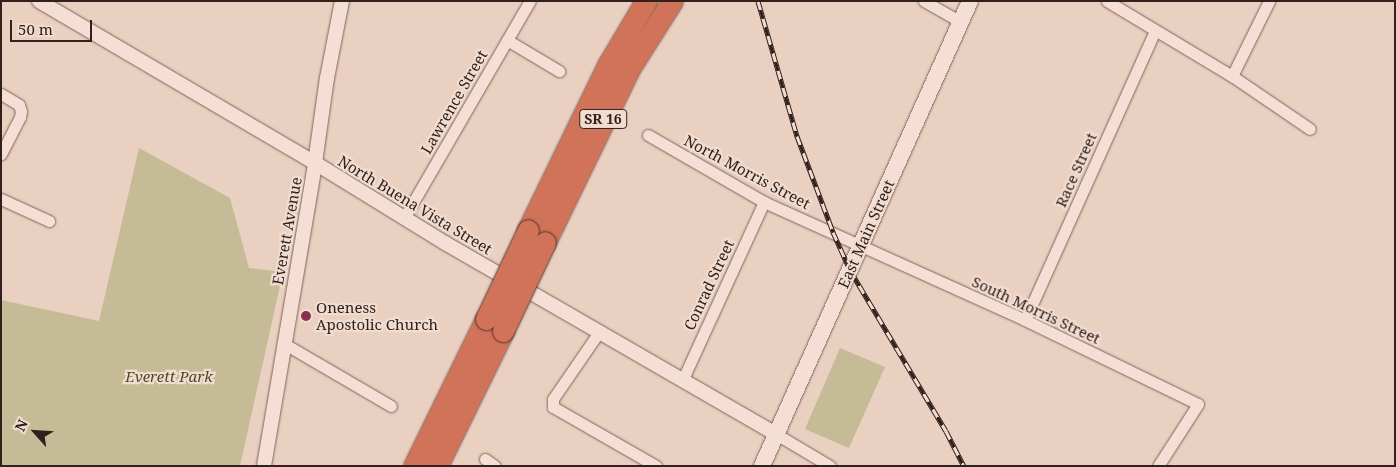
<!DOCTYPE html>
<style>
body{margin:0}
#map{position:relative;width:1396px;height:467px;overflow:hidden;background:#e9d0c1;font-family:"Noto Serif",serif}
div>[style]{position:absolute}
.green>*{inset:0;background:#c5bb97}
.roads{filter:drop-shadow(0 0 1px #81625b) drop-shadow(0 0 1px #81625b)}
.minor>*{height:11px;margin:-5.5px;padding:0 5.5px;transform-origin:5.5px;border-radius:5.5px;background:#f5dfd4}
.tertiary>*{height:14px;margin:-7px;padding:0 7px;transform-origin:7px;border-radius:7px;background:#f5dfd4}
.secondary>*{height:16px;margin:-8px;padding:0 8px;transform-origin:8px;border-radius:8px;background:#f5dfd4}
.motorway>*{height:21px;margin:-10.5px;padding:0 10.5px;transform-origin:10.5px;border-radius:10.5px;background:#d17359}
.rail>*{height:5px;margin-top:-2.5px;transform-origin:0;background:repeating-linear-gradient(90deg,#f1dcd0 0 9px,#32201d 0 18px);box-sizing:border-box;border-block:1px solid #32201d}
.bridges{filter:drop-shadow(0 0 1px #4e332f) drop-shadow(0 0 1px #4e332f)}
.motorway-bridge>*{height:21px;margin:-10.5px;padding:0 10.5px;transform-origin:10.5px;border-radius:10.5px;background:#d17359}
.dots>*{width:14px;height:14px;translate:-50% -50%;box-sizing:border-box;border:2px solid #f1dcd0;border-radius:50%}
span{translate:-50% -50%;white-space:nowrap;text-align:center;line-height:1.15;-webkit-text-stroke:4.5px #f1dcd0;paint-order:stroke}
.shield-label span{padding:1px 4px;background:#f1dcd0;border:1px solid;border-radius:4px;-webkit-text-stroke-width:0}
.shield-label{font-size:14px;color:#32201d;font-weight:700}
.street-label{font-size:15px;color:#32201d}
.poi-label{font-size:15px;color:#32201d}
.left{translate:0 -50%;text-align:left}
.park-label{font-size:15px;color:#4c4926;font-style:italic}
.frame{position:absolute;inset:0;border:2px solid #32201d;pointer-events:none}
.north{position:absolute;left:10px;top:407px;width:50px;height:50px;-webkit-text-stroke:4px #f1dcd0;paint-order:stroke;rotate:296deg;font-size:14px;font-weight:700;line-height:20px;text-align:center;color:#32201d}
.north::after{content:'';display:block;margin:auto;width:18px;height:22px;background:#32201d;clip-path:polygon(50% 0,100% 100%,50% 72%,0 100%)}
.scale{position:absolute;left:10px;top:20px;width:82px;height:22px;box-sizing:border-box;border:2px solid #32201d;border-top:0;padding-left:6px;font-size:15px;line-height:18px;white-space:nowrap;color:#32201d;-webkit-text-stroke:4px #f1dcd0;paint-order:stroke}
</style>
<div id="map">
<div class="green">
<div style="clip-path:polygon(139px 148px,230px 198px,249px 268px,283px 272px,240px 466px,1px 466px,1px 300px,99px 321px)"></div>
<div style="clip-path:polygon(840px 348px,885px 367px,849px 448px,805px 429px)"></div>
</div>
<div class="roads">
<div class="minor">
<div style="left:924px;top:1px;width:43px;rotate:29.6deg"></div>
<div style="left:1107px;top:1px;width:146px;rotate:31deg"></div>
<div style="left:1232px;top:76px;width:94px;rotate:34.2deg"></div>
<div style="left:507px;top:40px;width:61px;rotate:30.8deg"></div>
<div style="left:1232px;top:76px;width:84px;rotate:-63.7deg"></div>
<div style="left:1px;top:94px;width:21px;rotate:31deg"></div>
<div style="left:19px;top:105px;width:6px;rotate:72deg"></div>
<div style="left:21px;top:111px;width:6px;rotate:99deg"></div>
<div style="left:20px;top:117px;width:42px;rotate:117.2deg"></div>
<div style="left:648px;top:135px;width:134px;rotate:30deg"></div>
<div style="left:764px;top:202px;width:286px;rotate:24.3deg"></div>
<div style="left:1025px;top:320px;width:192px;rotate:25.9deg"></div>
<div style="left:1198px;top:404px;width:74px;rotate:122.8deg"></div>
<div style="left:1px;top:199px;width:53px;rotate:24.6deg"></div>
<div style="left:404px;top:218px;width:251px;rotate:-59.9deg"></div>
<div style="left:1025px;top:320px;width:317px;rotate:-65.8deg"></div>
<div style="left:599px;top:332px;width:81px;rotate:124.5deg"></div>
<div style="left:553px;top:399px;width:8px;rotate:90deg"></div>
<div style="left:553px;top:407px;width:119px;rotate:29.8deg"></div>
<div style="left:283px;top:343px;width:125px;rotate:30.3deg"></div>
<div style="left:682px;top:381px;width:197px;rotate:-65.4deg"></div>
<div style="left:776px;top:434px;width:63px;rotate:30.7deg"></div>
<div style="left:485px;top:459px;width:12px;rotate:35deg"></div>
</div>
<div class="tertiary">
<div style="left:39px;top:1px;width:320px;rotate:30.4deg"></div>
<div style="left:315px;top:163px;width:153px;rotate:31.6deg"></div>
<div style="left:445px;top:243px;width:382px;rotate:30deg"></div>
<div style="left:264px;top:466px;width:307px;rotate:-80.4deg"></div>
<div style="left:315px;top:163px;width:86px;rotate:-82deg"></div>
<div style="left:327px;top:78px;width:78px;rotate:-79deg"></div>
</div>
<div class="secondary">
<div style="left:762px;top:466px;width:509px;rotate:-65.9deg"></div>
</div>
<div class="motorway">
<div style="left:528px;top:230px;width:183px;rotate:-64.1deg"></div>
<div style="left:608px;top:65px;width:74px;rotate:-59.3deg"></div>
<div style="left:545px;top:242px;width:195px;rotate:-64.1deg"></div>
<div style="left:630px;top:67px;width:78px;rotate:-57.5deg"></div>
<div style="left:414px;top:466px;width:164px;rotate:-63.9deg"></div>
<div style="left:437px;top:466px;width:150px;rotate:-63.9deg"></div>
</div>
</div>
<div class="rail">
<div style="left:758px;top:1px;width:141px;rotate:73.9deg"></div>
<div style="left:797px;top:136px;width:103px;rotate:69.4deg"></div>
<div style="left:833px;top:232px;width:42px;rotate:65.9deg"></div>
<div style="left:850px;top:270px;width:187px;rotate:59.2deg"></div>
<div style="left:946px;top:431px;width:39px;rotate:63deg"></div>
</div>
<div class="bridges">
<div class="motorway-bridge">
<div style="left:486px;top:319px;width:98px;rotate:-64.7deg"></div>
<div style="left:503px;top:331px;width:98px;rotate:-64.7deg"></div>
</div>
</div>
<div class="dots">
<div style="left:306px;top:316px;background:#893150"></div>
</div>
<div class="shield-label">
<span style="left:603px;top:119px">SR 16</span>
</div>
<div class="street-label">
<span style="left:454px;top:102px;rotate:-60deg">Lawrence Street</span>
<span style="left:1076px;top:170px;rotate:-66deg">Race Street</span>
<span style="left:747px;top:172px;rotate:28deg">North Morris Street</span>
<span style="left:415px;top:205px;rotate:31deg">North Buena Vista Street</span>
<span style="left:287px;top:231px;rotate:-80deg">Everett Avenue</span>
<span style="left:866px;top:234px;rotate:-66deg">East Main Street</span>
<span style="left:709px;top:285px;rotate:-65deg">Conrad Street</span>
<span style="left:1036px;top:310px;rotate:25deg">South Morris Street</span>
</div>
<div class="poi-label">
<span class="left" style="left:316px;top:316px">Oneness<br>Apostolic Church</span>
</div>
<div class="park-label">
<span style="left:169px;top:377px">Everett Park</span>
</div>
<div class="frame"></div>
<div class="north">N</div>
<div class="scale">50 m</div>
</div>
